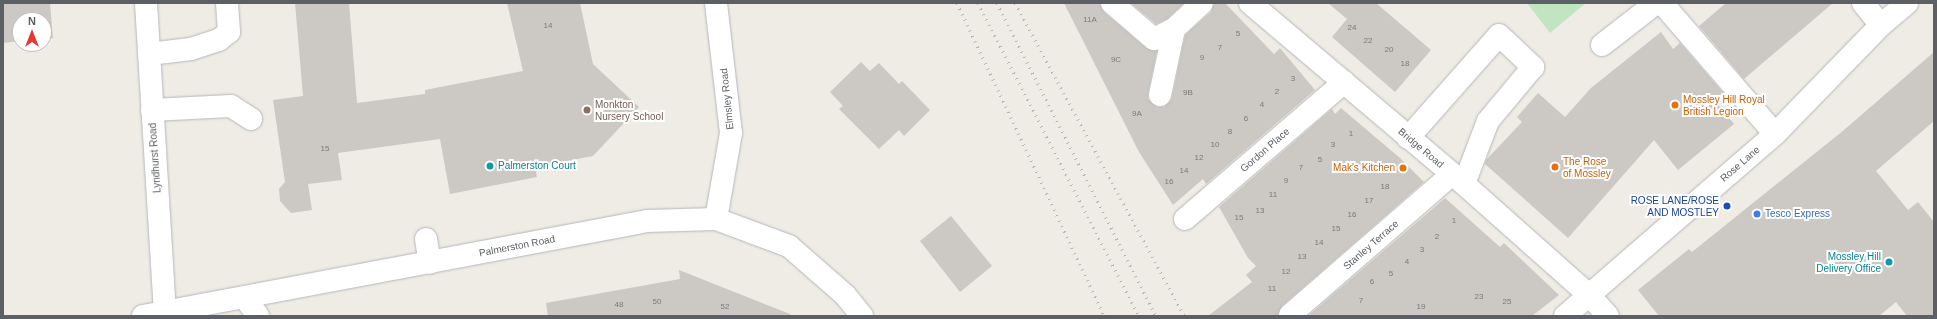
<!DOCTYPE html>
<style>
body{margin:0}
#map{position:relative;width:1937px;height:319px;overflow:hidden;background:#eeece4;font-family:Arial,sans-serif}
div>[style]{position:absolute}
.green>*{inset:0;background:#c2e5c1}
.building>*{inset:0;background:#ccc8c3}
.roads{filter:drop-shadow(0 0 1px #b4b7bb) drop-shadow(0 0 1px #b4b7bb)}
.minor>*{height:22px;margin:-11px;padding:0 11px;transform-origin:11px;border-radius:11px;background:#fff}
.rail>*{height:3px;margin-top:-1.5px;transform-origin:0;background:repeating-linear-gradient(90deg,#b4b5b5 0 1px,transparent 0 6px)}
.dots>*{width:11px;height:11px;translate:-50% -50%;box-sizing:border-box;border:2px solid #fff;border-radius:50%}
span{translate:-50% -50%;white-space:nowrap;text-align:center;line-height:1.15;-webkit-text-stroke:4px #fff;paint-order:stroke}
.number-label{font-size:8px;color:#787a7c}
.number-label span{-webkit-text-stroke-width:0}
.street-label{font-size:10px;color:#5c6064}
.food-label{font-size:10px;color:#c56008}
.left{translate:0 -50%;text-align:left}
.right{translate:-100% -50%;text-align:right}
.education-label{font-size:10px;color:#785e54}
.culture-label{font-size:10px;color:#0d838f}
.transit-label{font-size:10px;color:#164399}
.shop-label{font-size:10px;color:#366cbe}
.frame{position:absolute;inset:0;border:4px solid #5c6064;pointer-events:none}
.north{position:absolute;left:12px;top:12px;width:40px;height:40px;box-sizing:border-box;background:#fff;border:1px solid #bebfc1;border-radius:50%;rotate:0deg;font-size:11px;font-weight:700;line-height:16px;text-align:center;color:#5c6064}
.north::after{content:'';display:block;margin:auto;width:14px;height:18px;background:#e63932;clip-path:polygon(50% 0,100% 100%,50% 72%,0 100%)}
</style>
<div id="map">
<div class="green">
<div style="clip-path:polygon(1527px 3px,1586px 3px,1550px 33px)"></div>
</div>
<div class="building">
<div style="clip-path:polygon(3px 3px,50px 3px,53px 38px,44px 39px,44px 20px,20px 20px,20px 41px,3px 43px)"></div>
<div style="clip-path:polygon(295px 3px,349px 3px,357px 103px,425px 94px,425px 90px,523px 71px,507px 3px,580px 3px,593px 64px,639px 107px,593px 156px,535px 167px,537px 177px,450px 194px,440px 139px,338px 153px,342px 180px,308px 184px,312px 210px,291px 213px,280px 201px,279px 189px,285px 182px,273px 100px,303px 96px)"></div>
<div style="clip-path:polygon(1064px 3px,1100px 3px,1104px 12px,1146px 48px,1157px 51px,1148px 93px,1148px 99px,1157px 107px,1164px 107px,1172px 98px,1185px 35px,1211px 12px,1214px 3px,1225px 3px,1274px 54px,1280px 48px,1315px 90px,1206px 184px,1203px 179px,1173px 205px,1139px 152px)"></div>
<div style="clip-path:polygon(1131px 3px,1184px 3px,1167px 19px,1156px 24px)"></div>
<div style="clip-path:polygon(1328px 3px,1376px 3px,1431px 50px,1395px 92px,1332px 37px,1347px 19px)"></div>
<div style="clip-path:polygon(1726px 3px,1833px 3px,1744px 79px,1699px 26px)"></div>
<div style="clip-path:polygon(1661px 32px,1673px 49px,1680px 43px,1725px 95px,1716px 102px,1734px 124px,1678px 170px,1654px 140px,1568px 238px,1485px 164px,1486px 160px,1522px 122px,1517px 117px,1538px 93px,1565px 117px,1591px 88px)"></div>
<div style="clip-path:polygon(1934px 52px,1934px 121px,1876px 171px,1908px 210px,1918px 202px,1934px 222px,1934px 316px,1907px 316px,1896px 302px,1879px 316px,1659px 316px,1638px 290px,1689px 249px,1692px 252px,1844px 130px)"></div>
<div style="clip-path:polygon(861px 62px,870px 71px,879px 63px,899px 84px,902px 81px,930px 110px,904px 136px,899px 130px,879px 149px,839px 109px,843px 106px,830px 92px)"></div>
<div style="clip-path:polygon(1341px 108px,1400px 158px,1424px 182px,1282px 306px,1278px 316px,1208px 316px,1252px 282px,1246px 275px,1256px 266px,1248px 258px,1219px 207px,1332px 109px,1335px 114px)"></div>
<div style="clip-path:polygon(1445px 198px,1500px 247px,1504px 243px,1559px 295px,1532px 316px,1308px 316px)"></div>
<div style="clip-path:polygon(951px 216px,992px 266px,960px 292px,920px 241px)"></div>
<div style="clip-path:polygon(679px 270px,790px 314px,790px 316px,548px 316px,546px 303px,680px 279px)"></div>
</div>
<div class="roads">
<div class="minor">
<div style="left:146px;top:3px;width:310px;rotate:86.5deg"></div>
<div style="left:1112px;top:3px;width:55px;rotate:40.6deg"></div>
<div style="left:1154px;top:39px;width:22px;rotate:-27deg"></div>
<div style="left:1250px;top:3px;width:280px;rotate:40.2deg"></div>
<div style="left:1464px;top:184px;width:167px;rotate:41.6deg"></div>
<div style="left:1589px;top:295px;width:28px;rotate:48deg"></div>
<div style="left:1662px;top:3px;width:173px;rotate:49.2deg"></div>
<div style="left:1863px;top:3px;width:28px;rotate:51deg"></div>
<div style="left:1602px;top:45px;width:68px;rotate:-37.9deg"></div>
<div style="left:149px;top:54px;width:42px;rotate:-6.8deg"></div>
<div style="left:191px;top:49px;width:29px;rotate:-18deg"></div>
<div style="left:219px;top:40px;width:13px;rotate:-39deg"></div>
<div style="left:229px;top:32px;width:29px;rotate:-94deg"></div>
<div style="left:1160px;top:95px;width:67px;rotate:-78deg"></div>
<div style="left:1174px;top:29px;width:38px;rotate:-43deg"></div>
<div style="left:152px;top:110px;width:79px;rotate:-2.9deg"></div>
<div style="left:231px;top:106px;width:24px;rotate:33deg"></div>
<div style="left:1408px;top:138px;width:137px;rotate:-48.5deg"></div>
<div style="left:1499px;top:35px;width:47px;rotate:43.3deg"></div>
<div style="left:1533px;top:67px;width:70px;rotate:129.8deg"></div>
<div style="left:1488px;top:121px;width:67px;rotate:110.9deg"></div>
<div style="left:716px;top:219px;width:87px;rotate:-80.1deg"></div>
<div style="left:731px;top:133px;width:131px;rotate:-96.6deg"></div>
<div style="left:1185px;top:219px;width:210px;rotate:-40.7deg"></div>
<div style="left:426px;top:239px;width:24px;rotate:81deg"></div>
<div style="left:245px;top:298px;width:22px;rotate:54deg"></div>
<div style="left:1290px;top:315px;width:215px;rotate:-41deg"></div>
<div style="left:143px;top:316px;width:513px;rotate:-10.67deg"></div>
<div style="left:647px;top:221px;width:69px;rotate:-1.7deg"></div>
<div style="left:716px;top:219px;width:78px;rotate:20.3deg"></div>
<div style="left:789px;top:246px;width:74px;rotate:41.2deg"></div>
<div style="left:845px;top:295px;width:27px;rotate:51deg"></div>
<div style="left:1565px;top:316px;width:278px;rotate:-40.9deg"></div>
<div style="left:1775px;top:134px;width:152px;rotate:-45.8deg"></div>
<div style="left:1881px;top:25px;width:34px;rotate:-40deg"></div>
</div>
</div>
<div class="rail">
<div style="left:957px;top:3px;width:346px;rotate:64.8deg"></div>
<div style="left:978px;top:3px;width:352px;rotate:62.8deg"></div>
<div style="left:997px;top:3px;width:351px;rotate:63.1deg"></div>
<div style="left:1015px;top:3px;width:356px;rotate:61.6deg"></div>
</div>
<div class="dots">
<div style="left:1675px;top:105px;background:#e8710a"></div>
<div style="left:587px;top:110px;background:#8d6e63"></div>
<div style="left:490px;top:166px;background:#0f9aa8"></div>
<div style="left:1555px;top:167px;background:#e8710a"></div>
<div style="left:1403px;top:168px;background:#e8710a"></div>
<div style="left:1727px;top:206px;background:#1a4fb4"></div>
<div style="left:1757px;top:214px;background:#3f7fe0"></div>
<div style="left:1889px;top:262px;background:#0f9aa8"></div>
</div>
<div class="number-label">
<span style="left:1090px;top:20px">11A</span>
<span style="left:548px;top:26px">14</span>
<span style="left:1352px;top:28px">24</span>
<span style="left:1238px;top:34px">5</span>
<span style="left:1368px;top:41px">22</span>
<span style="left:1220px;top:48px">7</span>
<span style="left:1389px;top:50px">20</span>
<span style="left:1202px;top:58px">9</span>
<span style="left:1116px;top:60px">9C</span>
<span style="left:1405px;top:64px">18</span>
<span style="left:1293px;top:79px">3</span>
<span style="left:1277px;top:92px">2</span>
<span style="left:1188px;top:93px">9B</span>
<span style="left:1262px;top:105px">4</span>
<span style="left:1137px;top:114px">9A</span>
<span style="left:1246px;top:119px">6</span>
<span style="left:1230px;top:132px">8</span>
<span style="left:1351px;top:134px">1</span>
<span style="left:1215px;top:145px">10</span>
<span style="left:1333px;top:145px">3</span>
<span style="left:325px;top:149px">15</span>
<span style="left:1199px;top:158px">12</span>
<span style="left:1320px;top:160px">5</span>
<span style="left:1301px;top:168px">7</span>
<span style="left:1184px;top:171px">14</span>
<span style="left:1286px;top:181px">9</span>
<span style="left:1169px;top:182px">16</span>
<span style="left:1385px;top:187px">18</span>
<span style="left:1273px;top:195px">11</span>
<span style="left:1369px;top:201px">17</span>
<span style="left:1260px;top:211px">13</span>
<span style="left:1352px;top:215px">16</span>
<span style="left:1239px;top:218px">15</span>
<span style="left:1454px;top:221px">1</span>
<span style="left:1336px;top:229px">15</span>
<span style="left:1437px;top:237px">2</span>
<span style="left:1319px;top:243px">14</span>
<span style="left:1422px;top:250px">3</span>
<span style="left:1302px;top:257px">13</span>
<span style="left:1407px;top:262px">4</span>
<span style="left:1286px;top:272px">12</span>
<span style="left:1391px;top:274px">5</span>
<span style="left:1372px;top:282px">6</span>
<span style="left:1272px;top:289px">11</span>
<span style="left:1479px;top:297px">23</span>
<span style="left:1361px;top:301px">7</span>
<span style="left:657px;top:302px">50</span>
<span style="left:1507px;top:302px">25</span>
<span style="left:619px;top:305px">48</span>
<span style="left:725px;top:307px">52</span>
<span style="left:1421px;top:307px">19</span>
</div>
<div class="street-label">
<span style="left:727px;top:99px;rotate:-96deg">Elmsley Road</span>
<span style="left:1421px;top:148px;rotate:40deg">Bridge Road</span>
<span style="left:1265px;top:150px;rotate:-41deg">Gordon Place</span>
<span style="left:155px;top:158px;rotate:-94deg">Lyndhurst Road</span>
<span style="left:1740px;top:164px;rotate:-41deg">Rose Lane</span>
<span style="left:1371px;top:245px;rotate:-41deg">Stanley Terrace</span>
<span style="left:517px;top:246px;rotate:-11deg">Palmerston Road</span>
</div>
<div class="food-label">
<span class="left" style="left:1683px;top:105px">Mossley Hill Royal<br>British Legion</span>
<span class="left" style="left:1563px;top:167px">The Rose<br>of Mossley</span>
<span class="right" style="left:1395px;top:168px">Mak's Kitchen</span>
</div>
<div class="education-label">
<span class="left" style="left:595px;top:110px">Monkton<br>Nursery School</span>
</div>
<div class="culture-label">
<span class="left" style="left:498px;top:166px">Palmerston Court</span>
<span class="right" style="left:1881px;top:262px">Mossley Hill<br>Delivery Office</span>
</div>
<div class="transit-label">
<span class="right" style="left:1719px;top:206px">ROSE LANE/ROSE<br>AND MOSTLEY</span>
</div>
<div class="shop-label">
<span class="left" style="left:1765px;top:214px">Tesco Express</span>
</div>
<div class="frame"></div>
<div class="north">N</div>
</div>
